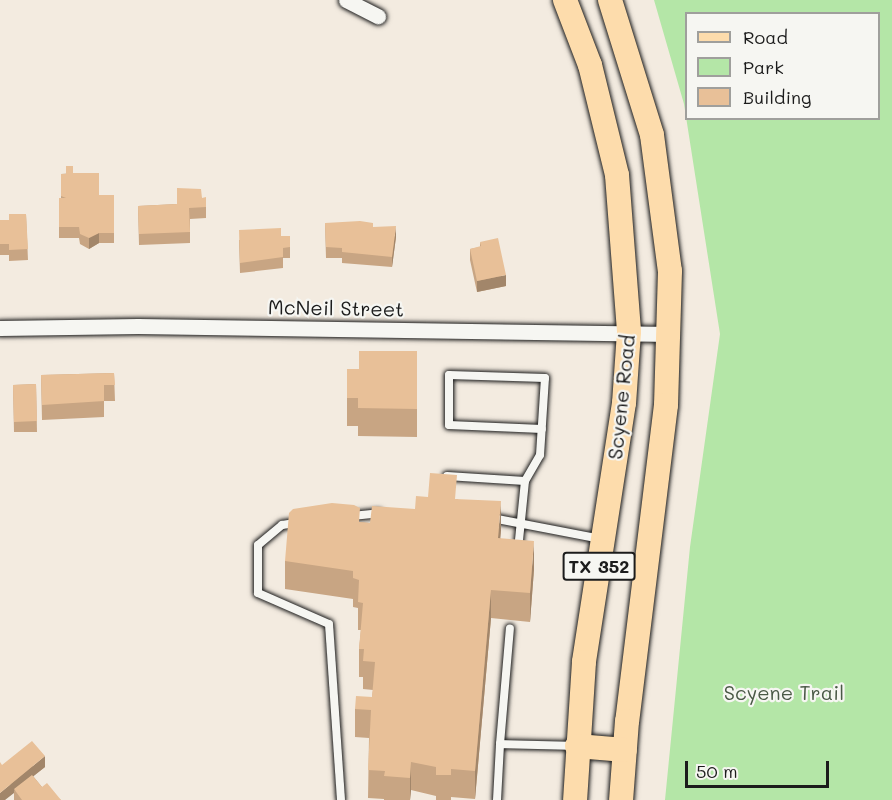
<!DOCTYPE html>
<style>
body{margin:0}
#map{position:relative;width:892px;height:800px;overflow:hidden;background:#f3ebe0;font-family:Mali,sans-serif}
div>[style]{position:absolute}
.green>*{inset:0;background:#b4e6a7}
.roads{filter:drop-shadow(0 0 2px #1c1c1c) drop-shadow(0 0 2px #1c1c1c)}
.service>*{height:8px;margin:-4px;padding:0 4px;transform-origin:4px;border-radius:4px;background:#f6f6f2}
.minor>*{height:15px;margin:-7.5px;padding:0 7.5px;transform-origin:7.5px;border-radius:7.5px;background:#f6f6f2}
.primary>*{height:24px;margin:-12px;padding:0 12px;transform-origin:12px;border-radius:12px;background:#fddcac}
.wall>*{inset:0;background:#c8a583}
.shaded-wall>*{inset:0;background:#a2866a}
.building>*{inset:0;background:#e8c098}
span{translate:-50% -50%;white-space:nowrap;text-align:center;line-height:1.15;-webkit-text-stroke:4.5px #f6f6f2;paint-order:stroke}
.shield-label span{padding:2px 4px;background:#f6f6f2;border:2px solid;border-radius:4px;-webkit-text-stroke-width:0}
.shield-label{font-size:18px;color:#1c1c1c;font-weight:700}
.street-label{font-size:20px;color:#1c1c1c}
.park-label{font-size:20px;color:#4a5946}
.legend{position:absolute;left:685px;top:12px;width:195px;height:108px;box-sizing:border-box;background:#f6f6f2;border:2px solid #9f9f9c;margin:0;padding:8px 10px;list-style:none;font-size:18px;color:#1c1c1c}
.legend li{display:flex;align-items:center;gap:12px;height:30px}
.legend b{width:30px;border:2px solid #9f9f9c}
.scale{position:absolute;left:685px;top:761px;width:144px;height:27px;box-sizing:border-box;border:3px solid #1c1c1c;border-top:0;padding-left:8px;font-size:18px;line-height:21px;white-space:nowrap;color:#1c1c1c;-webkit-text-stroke:4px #f6f6f2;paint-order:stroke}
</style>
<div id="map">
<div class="green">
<div style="clip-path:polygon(evenodd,654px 0,892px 0,892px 800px,665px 800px,690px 547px,720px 334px,684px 104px,654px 0,686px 14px,878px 14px,878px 118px,686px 118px,686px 14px)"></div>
</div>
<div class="roads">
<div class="service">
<div style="left:447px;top:476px;width:78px;rotate:3.7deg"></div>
<div style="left:525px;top:481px;width:69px;rotate:95.8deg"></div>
<div style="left:525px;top:481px;width:30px;rotate:-60deg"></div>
<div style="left:540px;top:455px;width:77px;rotate:-86.3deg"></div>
<div style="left:545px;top:378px;width:96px;rotate:-178.2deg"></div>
<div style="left:449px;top:375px;width:50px;rotate:90deg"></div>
<div style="left:449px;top:425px;width:93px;rotate:2.5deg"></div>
<div style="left:352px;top:516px;width:27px;rotate:-6deg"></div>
<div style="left:492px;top:518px;width:111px;rotate:10.9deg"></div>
<div style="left:295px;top:523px;width:13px;rotate:171deg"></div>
<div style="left:282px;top:525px;width:31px;rotate:140deg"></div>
<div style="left:258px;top:545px;width:48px;rotate:90deg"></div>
<div style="left:258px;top:593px;width:77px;rotate:23.6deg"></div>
<div style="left:329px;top:624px;width:176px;rotate:86.1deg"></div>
<div style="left:500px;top:744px;width:116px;rotate:-85.1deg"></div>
<div style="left:497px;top:800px;width:56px;rotate:-86.9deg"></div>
<div style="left:500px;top:744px;width:75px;rotate:1.5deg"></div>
</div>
<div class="minor">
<div style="left:346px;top:0;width:36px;rotate:27deg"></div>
<div style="left:0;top:328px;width:138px;rotate:-0.8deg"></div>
<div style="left:138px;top:326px;width:533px;rotate:0.86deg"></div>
</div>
<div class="primary">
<div style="left:565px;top:0;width:70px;rotate:69deg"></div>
<div style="left:590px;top:65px;width:113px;rotate:76.2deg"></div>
<div style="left:617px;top:175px;width:157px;rotate:85.6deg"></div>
<div style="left:629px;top:332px;width:71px;rotate:94deg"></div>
<div style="left:624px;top:403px;width:262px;rotate:98.8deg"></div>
<div style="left:584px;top:662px;width:138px;rotate:93.7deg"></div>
<div style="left:610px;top:0;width:141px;rotate:72.7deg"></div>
<div style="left:652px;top:135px;width:137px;rotate:82.5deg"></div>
<div style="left:670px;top:271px;width:134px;rotate:91.7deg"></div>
<div style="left:666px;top:405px;width:318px;rotate:97deg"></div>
<div style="left:627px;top:721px;width:79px;rotate:94.3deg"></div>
<div style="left:577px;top:746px;width:48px;rotate:4.8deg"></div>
</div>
</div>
<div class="wall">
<div style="clip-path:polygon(73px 173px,99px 195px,114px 195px,114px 243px,99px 243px,89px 249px,80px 244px,79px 238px,59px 238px,59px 198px,61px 198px,61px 174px)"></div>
<div style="clip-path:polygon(177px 188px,202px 198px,206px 207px,206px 218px,190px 219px,190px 243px,139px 245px,138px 206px,177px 204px)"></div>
<div style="clip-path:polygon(26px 214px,28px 260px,9px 261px,9px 255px,0 255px,0 220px,9px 220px)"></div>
<div style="clip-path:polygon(325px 223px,373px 227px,396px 237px,392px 267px,342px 263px,342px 258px,326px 258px)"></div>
<div style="clip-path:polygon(281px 236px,290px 236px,290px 258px,283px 258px,283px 268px,240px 273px,239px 240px)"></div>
<div style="clip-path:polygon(480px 242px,506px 286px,477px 292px,470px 260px,470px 249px,480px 247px)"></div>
<div style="clip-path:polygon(417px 351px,417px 437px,358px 436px,358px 426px,347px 426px,347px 369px,359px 369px)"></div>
<div style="clip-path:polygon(114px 373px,115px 401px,104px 401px,104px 417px,42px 420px,41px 375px)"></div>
<div style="clip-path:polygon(36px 384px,37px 432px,14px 432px,13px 385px)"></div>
<div style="clip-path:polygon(457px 499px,501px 530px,500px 538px,534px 569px,530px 622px,491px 618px,475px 799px,451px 797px,451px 800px,436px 800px,436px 796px,411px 790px,410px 800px,384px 800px,384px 799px,368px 798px,369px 738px,355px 737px,355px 709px,372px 697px,373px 690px,363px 689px,363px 677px,359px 677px,359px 649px,361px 630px,358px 630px,358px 608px,353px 607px,353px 599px,285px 589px,285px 561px,360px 522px,370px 523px,415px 509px)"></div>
<div style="clip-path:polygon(2px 765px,45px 767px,33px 776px,42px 787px,61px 800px,14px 800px,14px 793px)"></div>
</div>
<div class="shaded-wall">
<div style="clip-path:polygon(396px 226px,396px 237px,392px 267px,392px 257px)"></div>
<div style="clip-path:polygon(99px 233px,99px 243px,89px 249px,89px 238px)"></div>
<div style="clip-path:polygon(506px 275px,506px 286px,477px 292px,477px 281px)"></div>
<div style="clip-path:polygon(501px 501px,501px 530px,498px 566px,498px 538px)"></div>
<div style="clip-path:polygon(534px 541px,534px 569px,530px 622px,530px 593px)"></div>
<div style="clip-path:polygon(491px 590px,491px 618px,475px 799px,475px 771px)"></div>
<div style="clip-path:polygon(45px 756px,45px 767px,15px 791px,14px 789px,14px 793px,5px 800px,0 800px,0 793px)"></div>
<div style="clip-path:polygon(411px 762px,411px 790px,410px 800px,410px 778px)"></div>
</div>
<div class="building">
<div style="clip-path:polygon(66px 166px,73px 166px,73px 173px,99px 173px,99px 195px,114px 195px,114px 233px,99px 233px,89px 238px,80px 234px,79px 227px,59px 227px,59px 198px,66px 198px,61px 196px,61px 174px,66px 174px)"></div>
<div style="clip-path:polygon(177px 188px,201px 189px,202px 198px,206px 197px,206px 207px,189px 208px,190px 232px,139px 234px,138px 206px,177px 204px)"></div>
<div style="clip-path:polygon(9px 214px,26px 214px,28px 249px,9px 250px,9px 244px,0 244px,0 220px,9px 220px)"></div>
<div style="clip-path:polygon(360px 221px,373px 223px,373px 227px,396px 226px,392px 257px,342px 252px,342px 248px,326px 247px,325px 223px)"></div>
<div style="clip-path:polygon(281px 228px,281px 236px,290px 236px,290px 247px,283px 248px,283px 257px,240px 263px,239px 230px)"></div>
<div style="clip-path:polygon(498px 238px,506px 275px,477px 281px,470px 249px,481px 246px,480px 242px)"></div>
<div style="clip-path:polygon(359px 351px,417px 351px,417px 409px,358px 408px,358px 398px,347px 398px,347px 369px,359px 369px)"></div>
<div style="clip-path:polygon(114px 373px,115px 385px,104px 385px,104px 401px,42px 405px,41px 375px)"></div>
<div style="clip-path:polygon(36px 384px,37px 421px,14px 422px,13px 385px)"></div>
<div style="clip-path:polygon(430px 473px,457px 475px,455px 499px,501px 501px,498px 538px,534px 541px,530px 593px,491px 590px,475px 771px,451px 769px,451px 775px,436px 775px,436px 767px,411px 762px,410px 778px,384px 776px,385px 771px,368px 770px,371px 710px,355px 709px,356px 696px,372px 697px,375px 662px,363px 661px,364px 649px,359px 649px,363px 603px,358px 602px,359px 580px,353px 578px,353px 571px,285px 561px,289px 513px,293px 509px,332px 503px,354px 505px,360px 508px,359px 522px,370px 523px,372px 506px,415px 509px,416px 496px,428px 497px)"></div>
<div style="clip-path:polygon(32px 741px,45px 756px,0 793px,0 762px,2px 765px)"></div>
<div style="clip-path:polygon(32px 775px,42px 787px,47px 783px,61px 800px,22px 800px,14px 789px)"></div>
</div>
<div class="shield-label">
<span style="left:599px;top:566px">TX 352</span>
</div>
<div class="street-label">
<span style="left:336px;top:308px;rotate:1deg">McNeil Street</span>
<span style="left:621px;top:397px;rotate:-84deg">Scyene Road</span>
</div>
<div class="park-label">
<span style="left:784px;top:692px">Scyene Trail</span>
</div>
<ul class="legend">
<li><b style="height:8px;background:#fddcac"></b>Road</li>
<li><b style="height:16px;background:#b4e6a7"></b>Park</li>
<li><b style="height:16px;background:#e8c098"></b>Building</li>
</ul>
<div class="scale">50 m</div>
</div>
